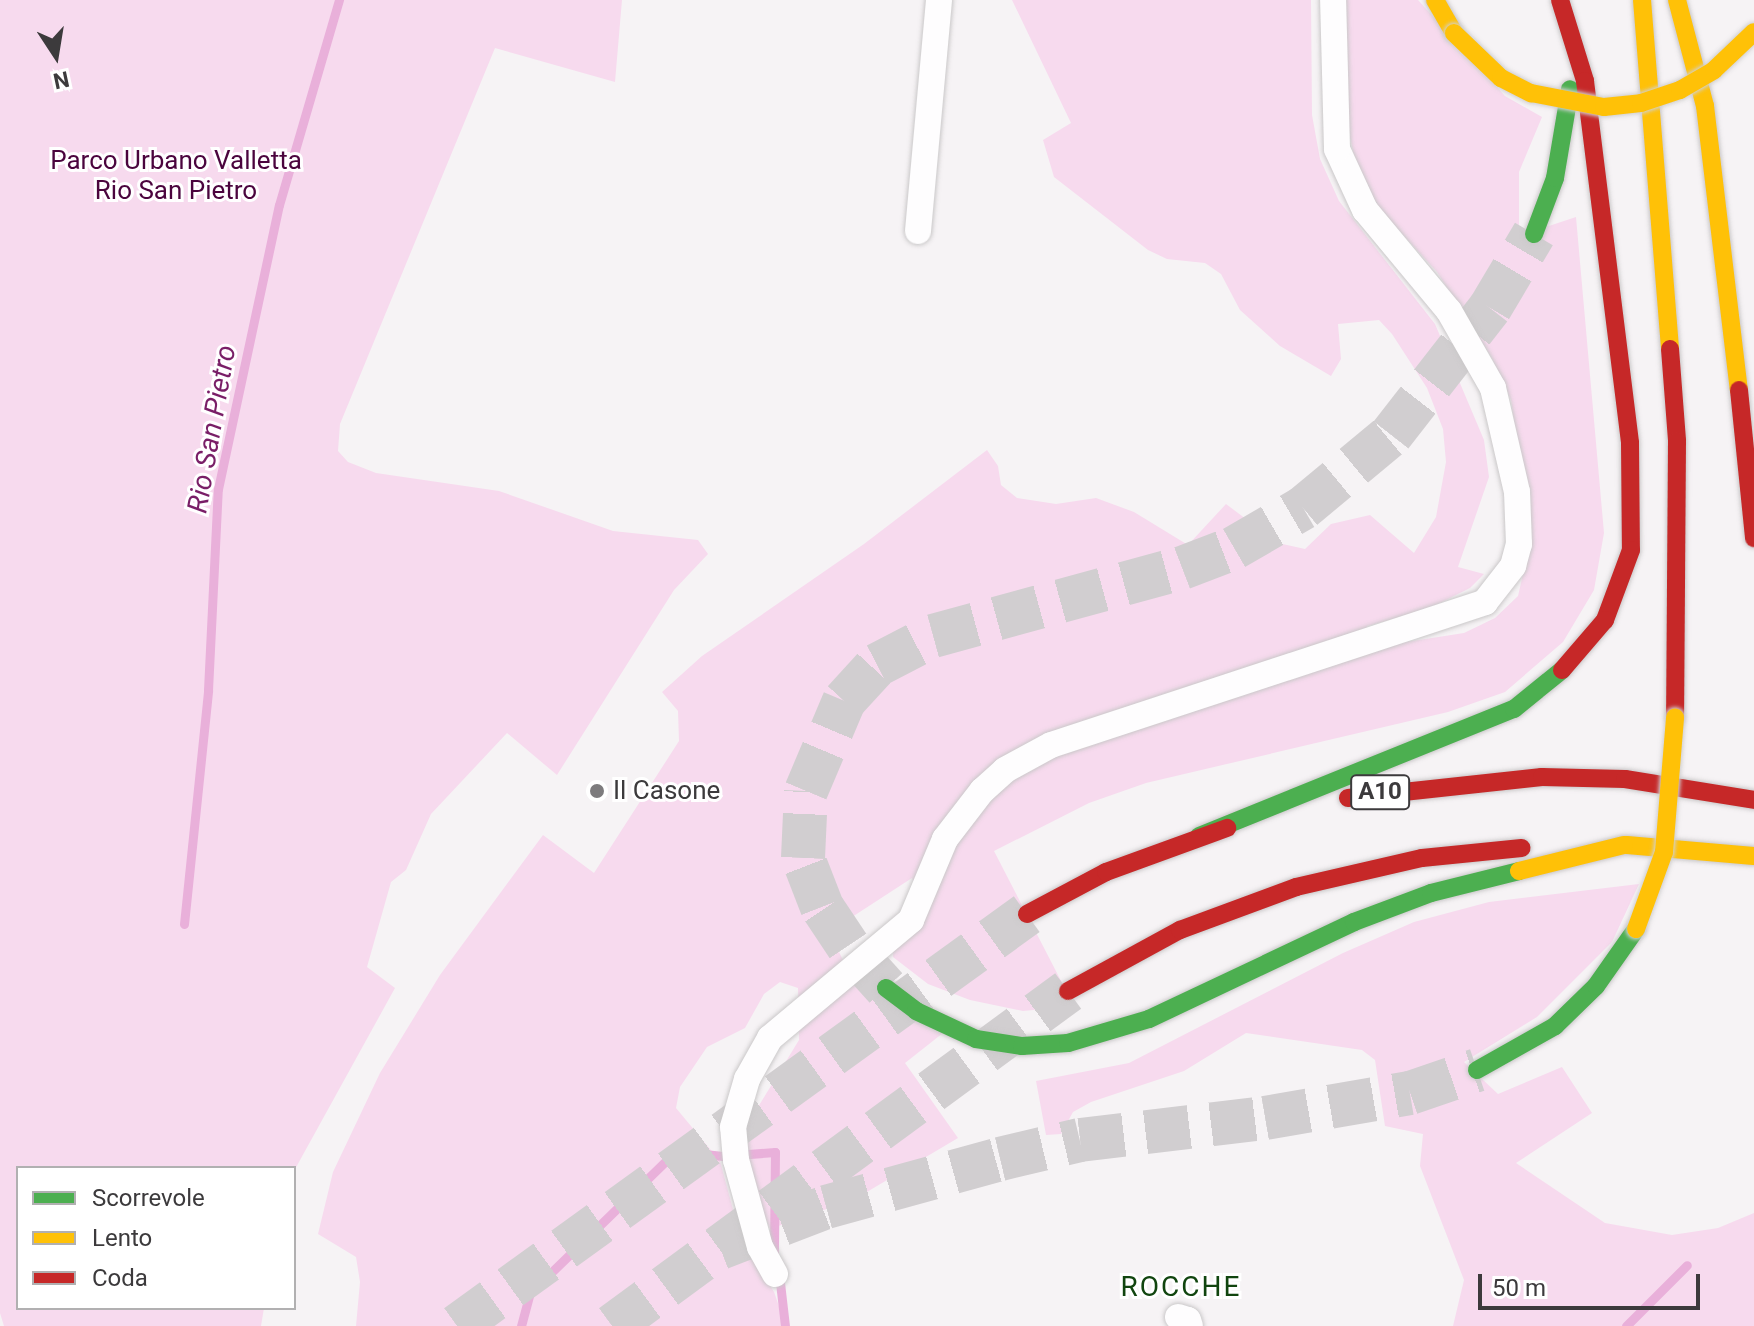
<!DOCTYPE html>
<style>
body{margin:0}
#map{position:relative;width:1754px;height:1326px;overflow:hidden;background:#f6f3f5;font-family:Roboto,sans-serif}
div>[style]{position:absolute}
.green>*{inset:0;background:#f7daee}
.stream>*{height:9px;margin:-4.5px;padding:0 4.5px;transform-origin:4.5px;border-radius:4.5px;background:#e9b0da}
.highway-tunnel>*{height:44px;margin-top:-22px;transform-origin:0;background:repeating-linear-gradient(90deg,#d1ced0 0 44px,transparent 0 66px)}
.roads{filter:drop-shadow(0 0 2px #cac8c9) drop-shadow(0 0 2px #cac8c9)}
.street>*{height:26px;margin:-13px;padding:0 13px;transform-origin:13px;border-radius:13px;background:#fefdfe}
.fast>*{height:18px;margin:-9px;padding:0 9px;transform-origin:9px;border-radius:9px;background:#4caf50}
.slow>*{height:18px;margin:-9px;padding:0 9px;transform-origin:9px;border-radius:9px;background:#ffc107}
.jam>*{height:18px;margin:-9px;padding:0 9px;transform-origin:9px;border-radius:9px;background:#c62828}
.bridges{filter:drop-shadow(0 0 2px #d1d0d0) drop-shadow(0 0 2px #d1d0d0)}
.slow-bridge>*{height:18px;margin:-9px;padding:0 9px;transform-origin:9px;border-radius:9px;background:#ffc107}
.dots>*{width:22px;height:22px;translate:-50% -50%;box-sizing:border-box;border:4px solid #fff;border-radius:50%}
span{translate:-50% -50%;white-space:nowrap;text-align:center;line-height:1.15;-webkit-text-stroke:6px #fff;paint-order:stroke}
.shield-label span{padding:2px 6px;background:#fff;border:2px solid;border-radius:6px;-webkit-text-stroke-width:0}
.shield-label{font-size:24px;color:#3c3a3c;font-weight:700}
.park-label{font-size:26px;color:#4b043e}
.poi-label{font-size:26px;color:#3c3a3c}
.left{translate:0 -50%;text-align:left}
.water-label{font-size:28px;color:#791e67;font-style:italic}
.neighbourhood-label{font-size:28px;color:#11450f;letter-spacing:2px}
.legend{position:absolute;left:16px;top:1166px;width:280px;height:144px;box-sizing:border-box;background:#fff;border:2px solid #b1b0b1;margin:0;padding:10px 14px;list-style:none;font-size:24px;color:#3c3a3c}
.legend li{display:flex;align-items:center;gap:16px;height:40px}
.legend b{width:40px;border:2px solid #b1b0b1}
.north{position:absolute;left:16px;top:16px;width:80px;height:80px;-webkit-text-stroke:6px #fff;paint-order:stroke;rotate:168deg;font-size:22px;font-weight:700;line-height:32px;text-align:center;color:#3c3a3c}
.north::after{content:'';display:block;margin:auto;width:28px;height:36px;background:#3c3a3c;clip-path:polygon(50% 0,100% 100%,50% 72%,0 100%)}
.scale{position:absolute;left:1478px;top:1274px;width:222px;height:36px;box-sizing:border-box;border:4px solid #3c3a3c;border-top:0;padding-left:10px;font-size:24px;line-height:28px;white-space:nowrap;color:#3c3a3c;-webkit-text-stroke:6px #fff;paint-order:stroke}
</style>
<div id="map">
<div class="green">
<div style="clip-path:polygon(0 0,622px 0,615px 82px,495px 48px,340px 424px,338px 451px,348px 462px,376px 473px,499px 491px,613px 531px,698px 540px,708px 554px,674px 590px,557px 775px,507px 733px,431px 814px,406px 870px,391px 882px,367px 967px,395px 988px,294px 1171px,18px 1168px,18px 1308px,264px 1308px,261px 1326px,4px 1326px,0 1313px)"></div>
<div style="clip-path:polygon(1012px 0,1311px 0,1312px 115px,1320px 159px,1339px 201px,1435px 324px,1484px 440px,1489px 477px,1458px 567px,1484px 574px,1470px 588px,1426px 610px,1367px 626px,1374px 647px,1464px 633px,1495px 618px,1518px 596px,1531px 539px,1511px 400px,1492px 358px,1437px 272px,1382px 212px,1357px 170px,1347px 123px,1345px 0,1418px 0,1505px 96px,1542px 117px,1519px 172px,1519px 236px,1576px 217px,1604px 533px,1594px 590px,1563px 642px,1505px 692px,1448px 712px,1146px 783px,1089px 803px,994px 851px,1074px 1006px,1023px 1011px,970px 1000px,928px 984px,893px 957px,893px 946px,925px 908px,912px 878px,829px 932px,845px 964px,863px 981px,943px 1033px,905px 1063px,958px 1138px,855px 1199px,770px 1229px,751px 1182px,744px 1130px,799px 1040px,798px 988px,780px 982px,764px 994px,745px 1028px,707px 1047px,680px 1087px,676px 1108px,720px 1161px,741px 1239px,774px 1292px,786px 1326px,356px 1326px,360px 1282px,356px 1257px,318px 1234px,333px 1172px,380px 1073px,440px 975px,543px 835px,594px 873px,679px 741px,678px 711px,662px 692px,702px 656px,864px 544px,987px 450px,998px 466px,1001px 485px,1017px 498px,1056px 504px,1096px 498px,1134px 512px,1188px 545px,1226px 504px,1278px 543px,1305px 549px,1331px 524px,1370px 515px,1414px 553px,1436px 517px,1446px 462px,1443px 429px,1427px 388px,1392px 334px,1379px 320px,1338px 324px,1341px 359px,1331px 376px,1280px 346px,1240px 310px,1221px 274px,1205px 263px,1167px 259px,1148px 250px,1054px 177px,1043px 140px,1071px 123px)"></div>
<div style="clip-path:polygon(1639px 884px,1612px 942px,1537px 1017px,1464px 1062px,1498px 1094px,1562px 1067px,1592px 1113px,1516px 1163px,1605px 1223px,1672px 1235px,1718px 1228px,1754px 1213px,1754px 1326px,1453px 1326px,1464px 1280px,1420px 1166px,1423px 1134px,1385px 1126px,1375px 1060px,1362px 1050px,1246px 1033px,1184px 1071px,1091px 1102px,1073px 1112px,1061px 1134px,1046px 1135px,1036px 1081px,1129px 1063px,1343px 953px,1414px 922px,1489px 902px)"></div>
</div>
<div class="stream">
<div style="left:184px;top:924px;width:235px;rotate:-84.1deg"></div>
<div style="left:208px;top:690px;width:201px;rotate:-87.2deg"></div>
<div style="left:218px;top:489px;width:290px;rotate:-77.9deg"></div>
<div style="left:279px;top:205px;width:214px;rotate:-73.7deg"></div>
<div style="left:779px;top:1274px;width:52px;rotate:83.4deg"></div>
<div style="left:521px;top:1326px;width:34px;rotate:-75deg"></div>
<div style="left:530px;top:1293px;width:204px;rotate:-44.2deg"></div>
<div style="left:676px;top:1151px;width:47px;rotate:6.1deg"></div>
<div style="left:723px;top:1156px;width:52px;rotate:-4.4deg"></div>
<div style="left:775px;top:1152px;width:100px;rotate:90.6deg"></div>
<div style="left:1626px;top:1326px;width:86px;rotate:-45deg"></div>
</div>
<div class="highway-tunnel">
<div style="left:886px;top:988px;width:57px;rotate:-132.1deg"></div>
<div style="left:848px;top:946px;width:47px;rotate:-123.7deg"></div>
<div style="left:822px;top:907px;width:53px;rotate:-111.2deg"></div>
<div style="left:803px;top:858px;width:67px;rotate:-87.4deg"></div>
<div style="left:806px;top:791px;width:98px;rotate:-67.1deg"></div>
<div style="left:844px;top:701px;width:49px;rotate:-47.5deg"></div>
<div style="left:877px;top:665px;width:63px;rotate:-27.4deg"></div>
<div style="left:933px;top:636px;width:258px;rotate:-15.3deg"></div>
<div style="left:1182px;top:568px;width:56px;rotate:-21deg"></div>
<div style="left:1234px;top:548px;width:80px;rotate:-30.1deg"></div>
<div style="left:1303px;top:508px;width:114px;rotate:-39.7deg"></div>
<div style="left:1391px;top:435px;width:161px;rotate:-52.1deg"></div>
<div style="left:1490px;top:308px;width:86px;rotate:-59.3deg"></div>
<div style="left:720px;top:1248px;width:114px;rotate:-21.1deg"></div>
<div style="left:826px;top:1207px;width:180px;rotate:-15.4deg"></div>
<div style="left:1000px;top:1159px;width:82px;rotate:-13.4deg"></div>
<div style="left:1080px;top:1140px;width:186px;rotate:-6.8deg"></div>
<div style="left:1265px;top:1118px;width:147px;rotate:-9.8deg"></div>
<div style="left:1410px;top:1093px;width:71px;rotate:-18.9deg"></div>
<div style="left:457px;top:1326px;width:703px;rotate:-35.86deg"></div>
<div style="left:612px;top:1326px;width:566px;rotate:-36.3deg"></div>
</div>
<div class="roads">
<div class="street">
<div style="left:918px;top:231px;width:232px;rotate:-84.8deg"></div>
<div style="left:775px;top:1274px;width:31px;rotate:-119deg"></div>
<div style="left:760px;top:1247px;width:90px;rotate:-105.4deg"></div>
<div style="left:736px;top:1160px;width:33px;rotate:-95deg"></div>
<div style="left:733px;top:1127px;width:50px;rotate:-73.7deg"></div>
<div style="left:747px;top:1079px;width:47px;rotate:-60.7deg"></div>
<div style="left:770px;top:1038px;width:184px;rotate:-39.9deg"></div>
<div style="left:911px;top:920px;width:88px;rotate:-67.2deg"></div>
<div style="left:945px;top:839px;width:61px;rotate:-52.4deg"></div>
<div style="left:982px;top:791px;width:31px;rotate:-42deg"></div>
<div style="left:1005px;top:770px;width:52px;rotate:-28.5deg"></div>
<div style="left:1051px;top:745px;width:457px;rotate:-18.2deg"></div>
<div style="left:1485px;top:602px;width:46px;rotate:-52.1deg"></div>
<div style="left:1513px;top:566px;width:23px;rotate:-75deg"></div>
<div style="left:1519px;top:544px;width:52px;rotate:-92.2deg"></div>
<div style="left:1517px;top:492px;width:107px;rotate:-103deg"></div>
<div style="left:1493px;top:388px;width:89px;rotate:-119.7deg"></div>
<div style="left:1449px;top:311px;width:131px;rotate:-129.7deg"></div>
<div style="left:1365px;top:210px;width:67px;rotate:-114.7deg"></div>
<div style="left:1337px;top:149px;width:149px;rotate:-91.5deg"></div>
<div style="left:1178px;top:1317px;width:10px;rotate:17deg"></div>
<div style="left:1188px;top:1320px;width:6px;rotate:72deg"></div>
</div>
<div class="fast">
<div style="left:1534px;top:234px;width:60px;rotate:-69.4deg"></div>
<div style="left:1555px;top:178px;width:90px;rotate:-80.4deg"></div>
<div style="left:1199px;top:836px;width:340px;rotate:-22deg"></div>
<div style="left:1514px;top:709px;width:62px;rotate:-39.1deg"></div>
<div style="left:886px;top:988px;width:38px;rotate:37deg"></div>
<div style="left:916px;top:1011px;width:66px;rotate:25deg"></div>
<div style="left:976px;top:1039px;width:47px;rotate:8.7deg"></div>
<div style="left:1022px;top:1046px;width:46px;rotate:-3.7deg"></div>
<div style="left:1068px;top:1043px;width:84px;rotate:-16.5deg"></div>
<div style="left:1149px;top:1019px;width:227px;rotate:-25.3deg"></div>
<div style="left:1354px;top:922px;width:82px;rotate:-20.6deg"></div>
<div style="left:1431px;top:893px;width:91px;rotate:-14deg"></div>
<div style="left:1477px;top:1070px;width:90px;rotate:-29.4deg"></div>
<div style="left:1555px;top:1026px;width:57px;rotate:-44.3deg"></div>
<div style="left:1596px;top:986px;width:70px;rotate:-54.9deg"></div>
</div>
<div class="slow">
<div style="left:1435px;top:0;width:38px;rotate:60deg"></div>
<div style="left:1642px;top:0;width:350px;rotate:85.4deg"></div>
<div style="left:1677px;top:0;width:110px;rotate:75.2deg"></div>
<div style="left:1705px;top:106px;width:286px;rotate:83.2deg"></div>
<div style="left:1627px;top:845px;width:127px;rotate:5deg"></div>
<div style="left:1519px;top:871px;width:108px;rotate:-13.9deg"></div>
</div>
<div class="jam">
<div style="left:1560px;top:0;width:85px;rotate:72.8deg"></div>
<div style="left:1585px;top:81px;width:365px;rotate:82.9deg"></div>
<div style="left:1630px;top:443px;width:107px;rotate:89.5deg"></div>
<div style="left:1631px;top:550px;width:75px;rotate:110.4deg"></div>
<div style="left:1605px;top:620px;width:66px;rotate:130.7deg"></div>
<div style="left:1670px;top:349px;width:92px;rotate:85.6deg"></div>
<div style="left:1677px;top:441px;width:276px;rotate:90.4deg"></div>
<div style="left:1739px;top:390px;width:149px;rotate:84.2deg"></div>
<div style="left:1348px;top:798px;width:195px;rotate:-6.2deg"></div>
<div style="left:1542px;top:777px;width:83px;rotate:1.4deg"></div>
<div style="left:1625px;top:779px;width:131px;rotate:9.2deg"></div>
<div style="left:1027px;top:914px;width:89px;rotate:-28deg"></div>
<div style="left:1106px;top:872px;width:129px;rotate:-20deg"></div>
<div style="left:1068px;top:991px;width:128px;rotate:-28.6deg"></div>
<div style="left:1180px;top:930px;width:124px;rotate:-20.3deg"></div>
<div style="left:1296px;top:887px;width:129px;rotate:-13deg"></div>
<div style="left:1422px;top:858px;width:100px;rotate:-5.7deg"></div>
</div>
</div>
<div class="bridges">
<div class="slow-bridge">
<div style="left:1454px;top:33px;width:65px;rotate:43.8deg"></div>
<div style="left:1501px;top:78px;width:34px;rotate:27deg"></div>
<div style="left:1531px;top:93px;width:74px;rotate:10.9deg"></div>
<div style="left:1604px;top:107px;width:37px;rotate:-6deg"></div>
<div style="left:1641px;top:103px;width:41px;rotate:-18.4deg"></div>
<div style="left:1680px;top:90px;width:39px;rotate:-30deg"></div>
<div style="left:1714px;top:70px;width:55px;rotate:-43.5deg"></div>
<div style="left:1636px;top:929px;width:82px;rotate:-70deg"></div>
<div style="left:1664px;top:852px;width:135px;rotate:-85.3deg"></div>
</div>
</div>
<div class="dots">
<div style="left:597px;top:791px;background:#7d7b7d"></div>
</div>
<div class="shield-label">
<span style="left:1380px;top:792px">A10</span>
</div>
<div class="park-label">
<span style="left:176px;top:176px">Parco Urbano Valletta<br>Rio San Pietro</span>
</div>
<div class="poi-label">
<span class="left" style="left:613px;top:791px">Il Casone</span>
</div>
<div class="water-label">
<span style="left:212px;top:429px;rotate:-80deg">Rio San Pietro</span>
</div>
<div class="neighbourhood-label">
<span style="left:1181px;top:1287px">ROCCHE</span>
</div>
<ul class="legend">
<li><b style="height:10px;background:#4caf50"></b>Scorrevole</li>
<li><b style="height:10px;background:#ffc107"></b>Lento</li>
<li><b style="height:10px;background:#c62828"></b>Coda</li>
</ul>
<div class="north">N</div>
<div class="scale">50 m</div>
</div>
